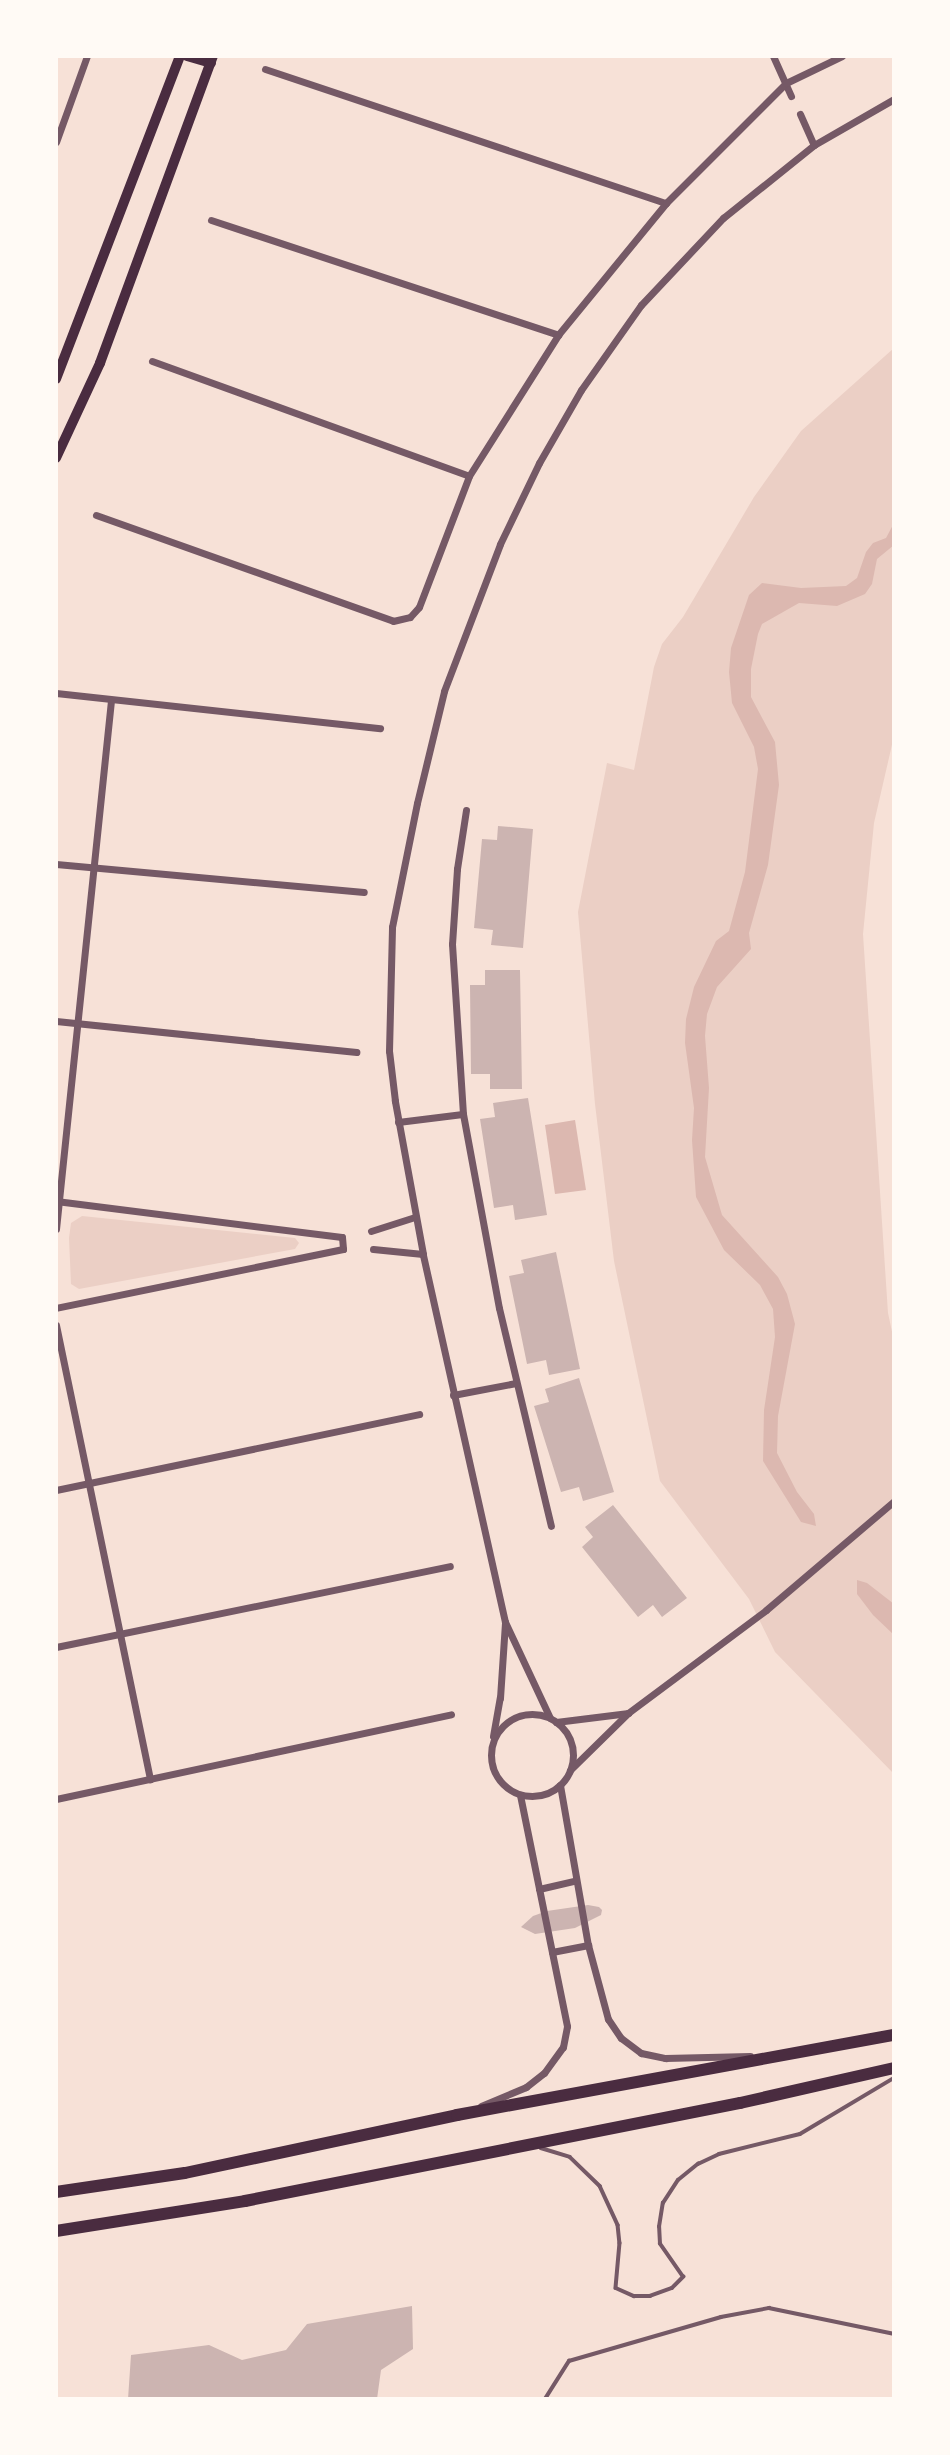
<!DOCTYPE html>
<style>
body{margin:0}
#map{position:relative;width:950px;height:2455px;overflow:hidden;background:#f7e1d7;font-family:"Open Sans",sans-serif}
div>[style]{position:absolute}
.green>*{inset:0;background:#ebcfc5}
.water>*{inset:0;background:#dcb8b0}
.building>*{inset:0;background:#ccb4b1}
.service>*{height:3.5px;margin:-1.75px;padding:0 1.75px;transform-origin:1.75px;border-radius:1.75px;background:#755966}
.minor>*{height:7px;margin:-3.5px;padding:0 3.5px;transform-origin:3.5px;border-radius:3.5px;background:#755966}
.minor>.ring{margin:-3.5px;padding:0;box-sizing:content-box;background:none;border:7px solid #755966;border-radius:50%}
.secondary>*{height:10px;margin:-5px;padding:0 5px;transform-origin:5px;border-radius:5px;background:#4a2c40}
.primary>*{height:12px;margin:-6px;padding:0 6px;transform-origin:6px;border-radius:6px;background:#4a2c40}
span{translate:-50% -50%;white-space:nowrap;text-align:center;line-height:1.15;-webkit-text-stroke:7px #fffaf5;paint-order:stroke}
.frame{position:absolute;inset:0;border:58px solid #fffaf5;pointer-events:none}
</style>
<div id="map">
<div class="green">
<div style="clip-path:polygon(894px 348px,894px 736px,874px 823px,863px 934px,888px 1313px,894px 1341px,894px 1774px,775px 1652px,749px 1599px,660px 1481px,614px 1261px,595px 1104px,578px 912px,607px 763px,634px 770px,654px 667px,662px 644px,683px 617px,754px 497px,801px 431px)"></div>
<div style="clip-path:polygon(82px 1216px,295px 1238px,299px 1243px,295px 1249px,79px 1289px,71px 1284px,69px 1238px,71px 1223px)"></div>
</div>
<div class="water">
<div style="clip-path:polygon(894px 523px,894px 545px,877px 559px,872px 584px,865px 594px,837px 606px,799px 603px,762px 624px,758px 634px,751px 669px,751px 697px,775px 742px,779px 785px,768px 865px,749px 933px,751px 949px,717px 987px,707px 1014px,705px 1036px,709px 1088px,705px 1157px,722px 1215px,778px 1277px,787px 1294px,795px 1324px,778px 1416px,777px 1453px,797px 1492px,814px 1514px,816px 1526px,801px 1522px,763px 1461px,764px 1410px,775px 1337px,773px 1309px,760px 1285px,724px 1250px,696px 1197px,692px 1140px,694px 1108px,685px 1043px,686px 1019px,694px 987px,716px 941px,729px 931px,745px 872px,758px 769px,754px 747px,732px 703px,729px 672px,731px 648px,749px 595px,762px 583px,801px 588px,846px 586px,857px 578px,866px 552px,873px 543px,886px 538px)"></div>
<div style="clip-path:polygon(575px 1120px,586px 1190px,555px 1194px,545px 1125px)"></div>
<div style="clip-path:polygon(857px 1580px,867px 1583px,894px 1604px,894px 1635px,873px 1615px,857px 1594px)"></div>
</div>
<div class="building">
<div style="clip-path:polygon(498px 826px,533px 829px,523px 948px,491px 945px,493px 930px,474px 928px,482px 839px,497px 840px)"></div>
<div style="clip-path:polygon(485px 970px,520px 970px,522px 1089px,490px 1089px,490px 1074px,471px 1074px,470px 985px,485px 985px)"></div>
<div style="clip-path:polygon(528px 1098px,547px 1215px,515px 1220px,513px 1205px,494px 1208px,480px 1119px,495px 1117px,493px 1103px)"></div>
<div style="clip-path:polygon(556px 1252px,580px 1369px,549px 1375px,546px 1360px,527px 1364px,509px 1276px,524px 1273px,521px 1260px)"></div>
<div style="clip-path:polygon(579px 1378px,614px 1492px,583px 1501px,579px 1487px,561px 1492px,534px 1406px,549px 1402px,545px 1389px)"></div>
<div style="clip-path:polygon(613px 1505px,687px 1598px,662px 1617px,653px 1605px,638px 1617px,582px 1547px,593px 1537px,585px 1527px)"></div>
<div style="clip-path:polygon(588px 1905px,599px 1907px,602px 1910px,601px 1915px,575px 1928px,535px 1934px,521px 1927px,533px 1916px,547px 1911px)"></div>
<div style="clip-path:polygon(412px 2306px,413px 2349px,381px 2370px,377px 2399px,128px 2399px,131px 2355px,209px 2345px,242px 2360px,286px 2350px,307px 2324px)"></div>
</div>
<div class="service">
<div style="left:541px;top:2148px;width:30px;rotate:17deg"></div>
<div style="left:570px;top:2157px;width:42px;rotate:44deg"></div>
<div style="left:600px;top:2186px;width:43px;rotate:65.2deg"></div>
<div style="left:618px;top:2225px;width:18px;rotate:84deg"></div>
<div style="left:620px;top:2243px;width:45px;rotate:95.1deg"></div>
<div style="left:616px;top:2288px;width:20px;rotate:24deg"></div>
<div style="left:634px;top:2296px;width:16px"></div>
<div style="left:650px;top:2296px;width:23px;rotate:-20deg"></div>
<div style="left:672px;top:2288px;width:16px;rotate:-45deg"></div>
<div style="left:683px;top:2277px;width:40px;rotate:-124.9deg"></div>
<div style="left:660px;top:2244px;width:17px;rotate:-93deg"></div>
<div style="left:659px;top:2227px;width:24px;rotate:-81deg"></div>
<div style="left:663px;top:2203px;width:27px;rotate:-57deg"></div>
<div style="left:678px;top:2180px;width:26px;rotate:-39deg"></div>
<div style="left:698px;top:2164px;width:23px;rotate:-25deg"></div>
<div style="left:719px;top:2154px;width:83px;rotate:-13.9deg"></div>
<div style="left:800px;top:2134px;width:109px;rotate:-30.8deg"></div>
<div style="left:545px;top:2399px;width:45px;rotate:-57.7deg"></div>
<div style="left:569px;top:2361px;width:158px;rotate:-16.1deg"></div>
<div style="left:721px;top:2317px;width:49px;rotate:-10.6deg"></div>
<div style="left:769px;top:2308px;width:128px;rotate:11.7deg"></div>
</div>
<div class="minor">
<div style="left:773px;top:56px;width:44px;rotate:65.8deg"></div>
<div style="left:265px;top:69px;width:423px;rotate:18.5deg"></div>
<div style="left:800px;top:114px;width:34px;rotate:66deg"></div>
<div style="left:56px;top:142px;width:91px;rotate:-70.2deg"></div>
<div style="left:211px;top:220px;width:366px;rotate:18.3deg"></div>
<div style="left:152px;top:361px;width:337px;rotate:19.9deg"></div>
<div style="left:96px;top:515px;width:315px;rotate:19.6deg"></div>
<div style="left:393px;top:621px;width:17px;rotate:-13deg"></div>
<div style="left:410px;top:617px;width:13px;rotate:-48deg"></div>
<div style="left:419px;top:607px;width:140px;rotate:-69.1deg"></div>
<div style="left:469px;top:476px;width:167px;rotate:-57.7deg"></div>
<div style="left:558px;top:335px;width:171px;rotate:-50.7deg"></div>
<div style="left:666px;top:203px;width:170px;rotate:-45deg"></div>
<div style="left:786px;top:83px;width:62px;rotate:-25.7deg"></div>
<div style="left:56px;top:693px;width:326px;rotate:6.2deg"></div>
<div style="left:466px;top:810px;width:60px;rotate:98.7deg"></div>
<div style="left:457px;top:869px;width:75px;rotate:93.8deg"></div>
<div style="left:452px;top:944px;width:170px;rotate:86.3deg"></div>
<div style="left:463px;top:1114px;width:197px;rotate:79.5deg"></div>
<div style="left:499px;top:1308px;width:224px;rotate:76.6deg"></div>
<div style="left:56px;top:864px;width:309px;rotate:5.2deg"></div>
<div style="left:56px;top:1021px;width:302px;rotate:5.9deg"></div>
<div style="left:398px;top:1122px;width:65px;rotate:-7deg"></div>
<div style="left:56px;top:1201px;width:288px;rotate:7.2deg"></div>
<div style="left:342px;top:1237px;width:12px;rotate:85deg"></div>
<div style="left:343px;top:1249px;width:293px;rotate:168.4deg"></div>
<div style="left:56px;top:1229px;width:532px;rotate:-84.06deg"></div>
<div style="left:371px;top:1231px;width:46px;rotate:-17.7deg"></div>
<div style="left:373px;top:1249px;width:50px;rotate:5.7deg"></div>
<div style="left:56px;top:1325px;width:464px;rotate:78.3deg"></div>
<div style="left:453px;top:1395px;width:64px;rotate:-10.8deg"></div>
<div style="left:56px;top:1490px;width:371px;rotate:-11.8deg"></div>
<div style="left:56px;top:1647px;width:402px;rotate:-11.6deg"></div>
<div class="ring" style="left:491px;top:1714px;width:75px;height:75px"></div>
<div style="left:550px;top:1718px;width:106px;rotate:-115.1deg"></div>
<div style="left:505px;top:1622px;width:377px;rotate:-102.6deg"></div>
<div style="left:423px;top:1254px;width:156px;rotate:-100.4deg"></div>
<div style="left:395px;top:1101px;width:50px;rotate:-96.8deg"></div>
<div style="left:389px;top:1051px;width:124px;rotate:-88.6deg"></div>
<div style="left:392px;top:927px;width:126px;rotate:-78.6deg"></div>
<div style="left:417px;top:803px;width:115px;rotate:-76.4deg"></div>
<div style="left:444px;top:691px;width:157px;rotate:-69.1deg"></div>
<div style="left:500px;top:544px;width:90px;rotate:-64.3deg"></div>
<div style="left:539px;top:463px;width:84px;rotate:-60.1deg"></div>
<div style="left:581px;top:390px;width:104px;rotate:-54.8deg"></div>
<div style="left:641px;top:305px;width:120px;rotate:-46.7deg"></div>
<div style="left:723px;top:218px;width:117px;rotate:-38.7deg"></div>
<div style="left:814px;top:145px;width:92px;rotate:-29.9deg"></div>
<div style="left:556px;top:1722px;width:73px;rotate:-7.1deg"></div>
<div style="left:493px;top:1736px;width:39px;rotate:-80deg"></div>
<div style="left:500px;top:1698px;width:76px;rotate:-86.2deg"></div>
<div style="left:570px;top:1770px;width:81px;rotate:-44.5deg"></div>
<div style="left:628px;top:1713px;width:172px;rotate:-36.7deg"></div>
<div style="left:766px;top:1610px;width:168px;rotate:-40.4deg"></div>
<div style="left:560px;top:1785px;width:162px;rotate:80.1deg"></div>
<div style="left:588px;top:1945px;width:77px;rotate:74.9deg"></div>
<div style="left:608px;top:2019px;width:23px;rotate:56deg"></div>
<div style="left:621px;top:2038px;width:25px;rotate:37deg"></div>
<div style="left:641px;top:2053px;width:25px;rotate:12deg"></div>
<div style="left:665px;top:2058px;width:85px;rotate:-1.3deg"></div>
<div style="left:56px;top:1799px;width:404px;rotate:-12.1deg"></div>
<div style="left:539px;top:1889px;width:37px;rotate:-13deg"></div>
<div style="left:552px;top:1952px;width:37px;rotate:-11deg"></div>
<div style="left:481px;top:2106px;width:49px;rotate:-22.9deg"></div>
<div style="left:526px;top:2087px;width:23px;rotate:-38deg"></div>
<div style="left:544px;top:2073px;width:32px;rotate:-54deg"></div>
<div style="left:563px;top:2047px;width:21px;rotate:-79deg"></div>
<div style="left:567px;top:2026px;width:236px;rotate:-101.5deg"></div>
</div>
<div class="secondary">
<div style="left:187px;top:56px;width:25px;rotate:16deg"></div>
<div style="left:56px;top:379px;width:346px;rotate:-69deg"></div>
<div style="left:56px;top:458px;width:105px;rotate:-65.1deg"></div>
<div style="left:100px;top:363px;width:327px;rotate:-69.8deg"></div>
</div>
<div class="primary">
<div style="left:56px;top:2192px;width:130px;rotate:-8.4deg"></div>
<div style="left:185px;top:2173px;width:278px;rotate:-12deg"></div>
<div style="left:457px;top:2115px;width:444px;rotate:-10.4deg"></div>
<div style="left:56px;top:2231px;width:191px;rotate:-9deg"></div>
<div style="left:245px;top:2201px;width:505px;rotate:-11.2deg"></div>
<div style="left:740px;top:2103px;width:158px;rotate:-12.8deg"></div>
</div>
<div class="frame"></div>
</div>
